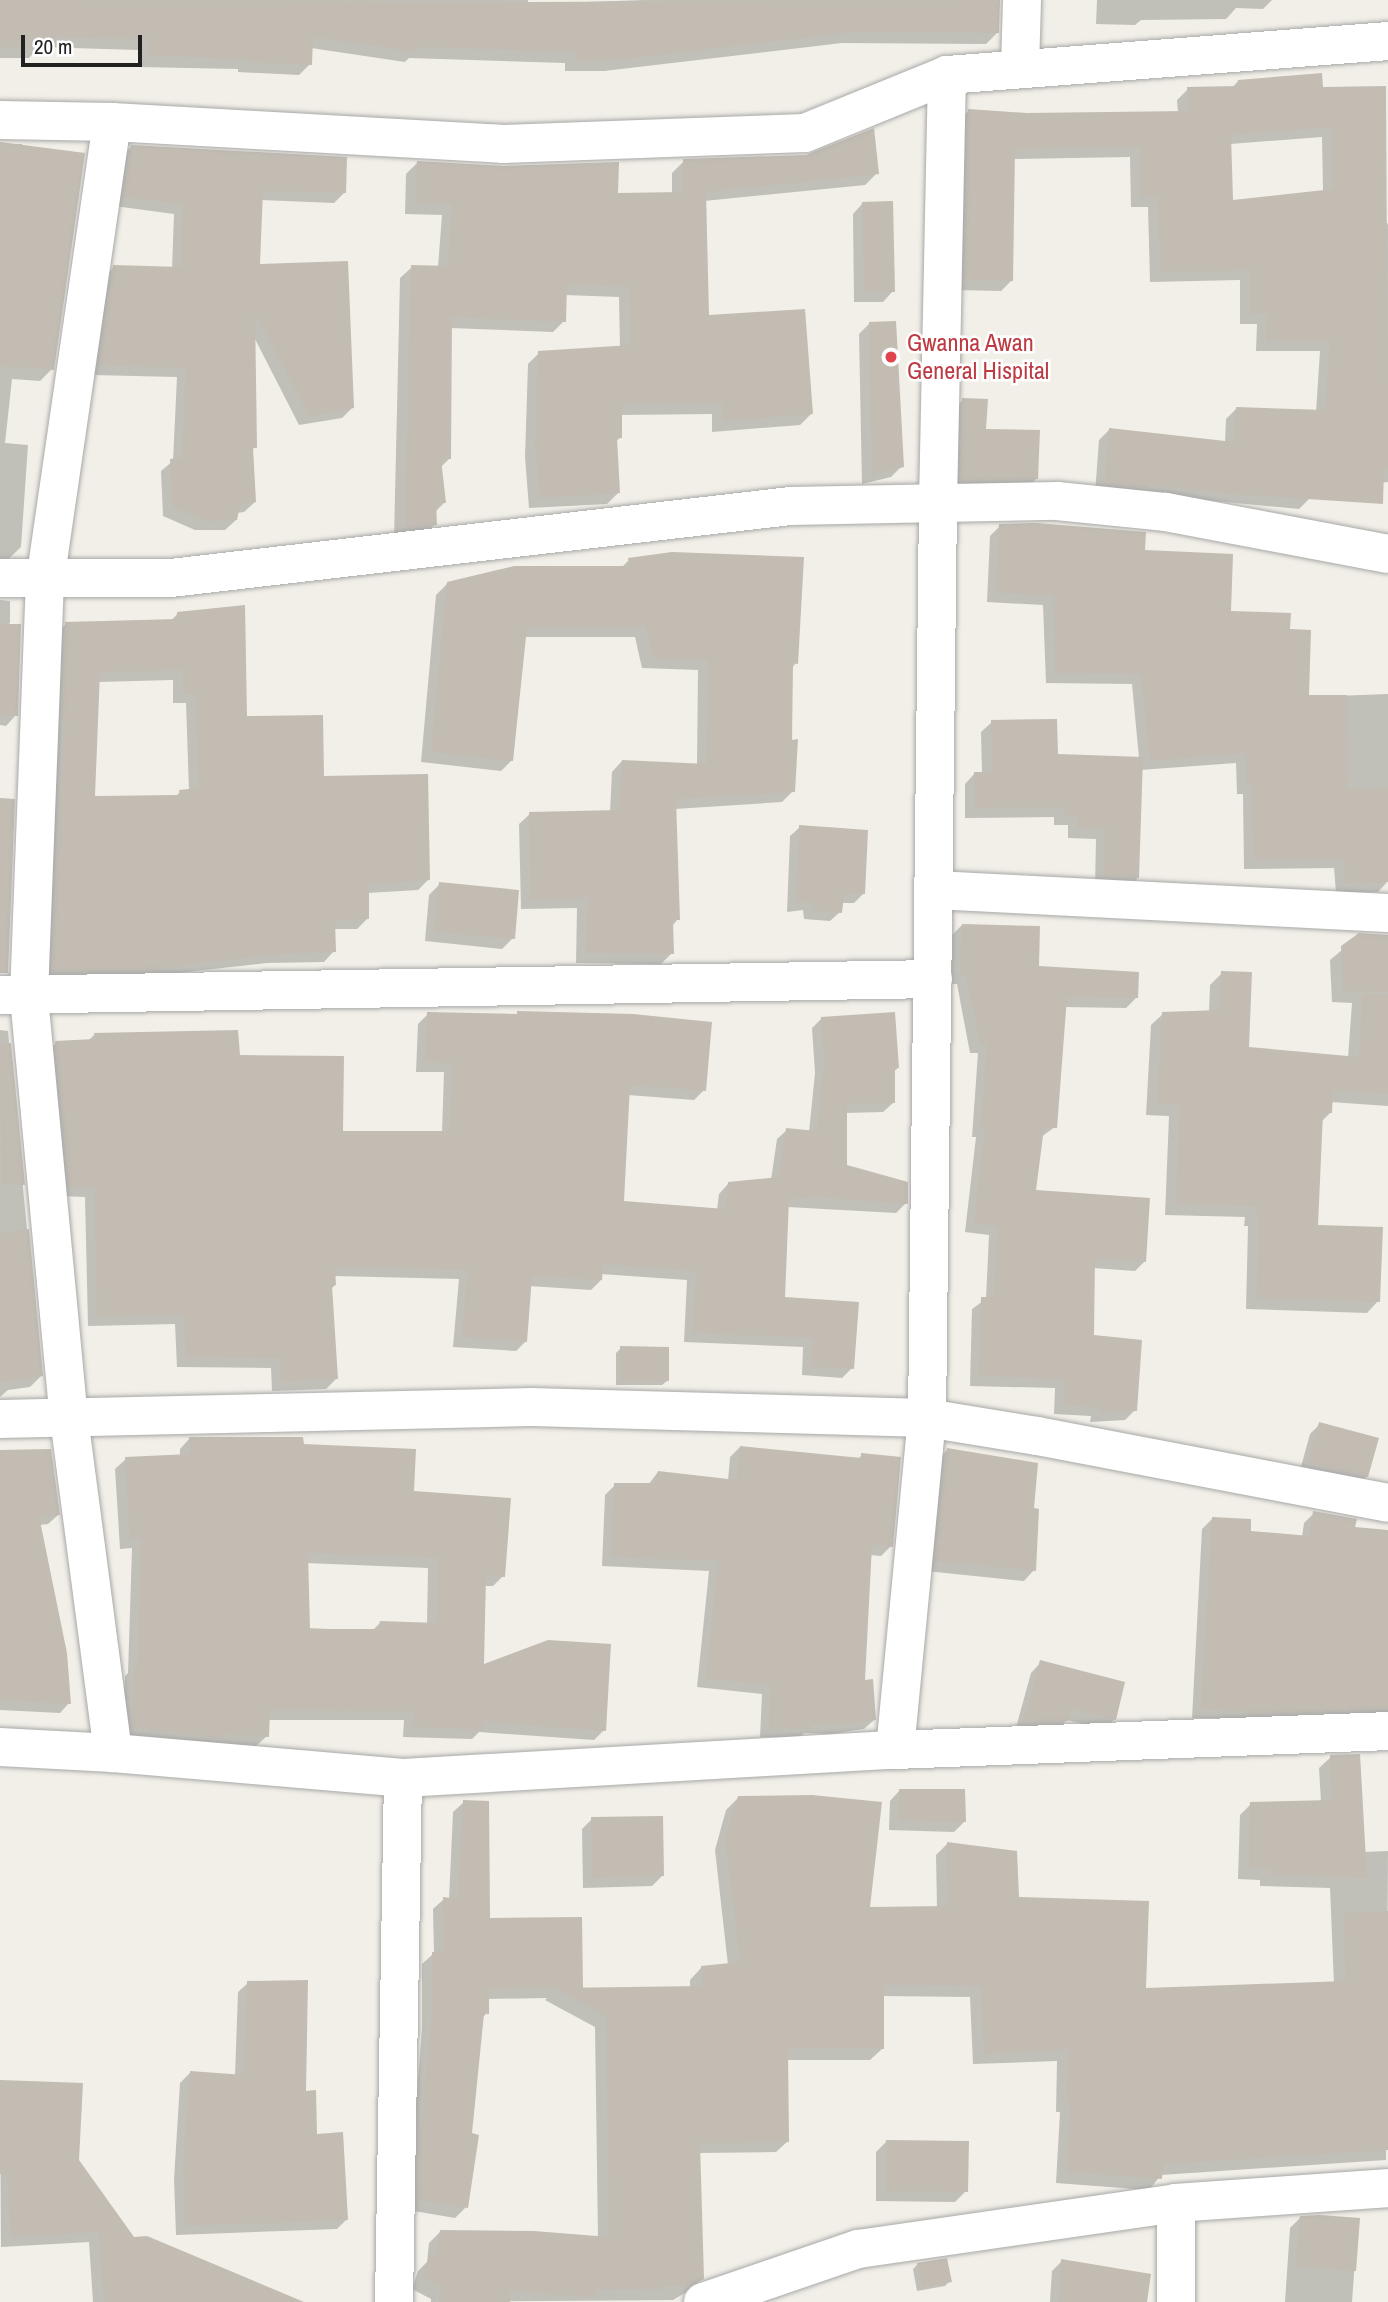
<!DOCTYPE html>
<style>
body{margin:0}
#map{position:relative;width:1388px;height:2302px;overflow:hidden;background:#f1efe7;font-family:"Archivo Narrow",sans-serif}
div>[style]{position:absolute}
.shadow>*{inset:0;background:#0003}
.building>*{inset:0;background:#c2bcb3}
.roads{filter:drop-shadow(0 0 2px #a8a8a8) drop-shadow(0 0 2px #a8a8a8)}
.minor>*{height:38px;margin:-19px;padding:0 19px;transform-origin:19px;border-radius:19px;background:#fff}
.dots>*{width:19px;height:19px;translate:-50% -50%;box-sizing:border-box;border:4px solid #fff;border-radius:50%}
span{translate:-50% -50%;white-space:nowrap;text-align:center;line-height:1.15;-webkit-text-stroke:5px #fff;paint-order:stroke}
.health-label{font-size:24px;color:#be3a42}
.left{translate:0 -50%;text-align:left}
.scale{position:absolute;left:21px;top:35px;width:121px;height:32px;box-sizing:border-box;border:4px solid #212121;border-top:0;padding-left:9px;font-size:21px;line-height:24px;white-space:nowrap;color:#212121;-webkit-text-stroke:5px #fff;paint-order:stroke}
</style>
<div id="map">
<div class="shadow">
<div style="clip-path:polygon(0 0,528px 0,528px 4px,644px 0,998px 0,997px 33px,986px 44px,842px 43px,604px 71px,565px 71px,565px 63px,409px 58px,405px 62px,311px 48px,310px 64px,299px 75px,238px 72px,238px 69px,138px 67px,138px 50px,39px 47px,29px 58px,0 58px)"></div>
<div style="clip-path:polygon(1097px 0,1272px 0,1263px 9px,1236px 8px,1226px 19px,1141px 20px,1135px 25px,1096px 24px)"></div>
<div style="clip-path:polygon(evenodd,1238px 81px,1321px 89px,1388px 225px,1388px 482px,1309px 490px,1309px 499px,1299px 509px,1141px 494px,1095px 494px,1099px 440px,1109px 430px,1225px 442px,1226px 419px,1237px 408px,1316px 412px,1320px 351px,1256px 351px,1257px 324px,1240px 324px,1240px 280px,1150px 282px,1148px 207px,1131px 207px,1130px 157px,1013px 159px,1012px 280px,1001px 291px,955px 290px,958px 121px,969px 110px,1026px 114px,1178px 112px,1177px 100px,1188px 89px,1232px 88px,1238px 81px,1322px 137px,1323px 192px,1232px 202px,1230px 144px,1322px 137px)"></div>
<div style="clip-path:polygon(0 144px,22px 144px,52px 369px,40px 381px,12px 379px,5px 443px,28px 445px,21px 547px,0 567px)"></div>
<div style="clip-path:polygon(131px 147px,344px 193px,334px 203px,261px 200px,258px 266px,352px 408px,342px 418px,299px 425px,254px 337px,255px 447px,252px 450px,255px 502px,244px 512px,237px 513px,236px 520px,225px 530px,195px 530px,163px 516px,161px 471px,173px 461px,177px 377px,93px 375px,104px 277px,114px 267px,172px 269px,174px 214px,114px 206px,121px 157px)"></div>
<div style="clip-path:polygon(684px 161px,877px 173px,865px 185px,704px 201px,707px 317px,811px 414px,800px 425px,712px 432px,712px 414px,620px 415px,621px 437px,615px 442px,619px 492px,607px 504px,529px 508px,525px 457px,528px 364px,539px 353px,620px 348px,619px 297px,565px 295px,564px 321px,553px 332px,450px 328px,449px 459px,441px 467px,445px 502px,435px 512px,435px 524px,423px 536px,394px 539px,400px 278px,412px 267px,438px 267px,442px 215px,405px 214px,406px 174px,417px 163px,616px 195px,672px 194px,672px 173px)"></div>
<div style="clip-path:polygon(863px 203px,893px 291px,883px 302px,854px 302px,853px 214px)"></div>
<div style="clip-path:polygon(869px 324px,902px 466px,891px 477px,862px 484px,859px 334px)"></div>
<div style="clip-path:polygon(963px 400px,985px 430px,1036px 479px,1026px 489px,951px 491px,952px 410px)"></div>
<div style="clip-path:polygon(1000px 526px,1144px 551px,1229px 613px,1289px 631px,1307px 697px,1388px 694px,1388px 881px,1378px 892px,1336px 893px,1334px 868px,1244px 869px,1243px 794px,1237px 794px,1236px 763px,1140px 770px,1138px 878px,1127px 888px,1095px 887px,1096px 839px,1068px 838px,1068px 825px,1054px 825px,1054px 817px,965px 818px,965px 784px,975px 773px,982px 773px,981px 732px,992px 722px,1056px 756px,1139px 758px,1132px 684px,1046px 683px,1043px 605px,987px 602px,990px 536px)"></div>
<div style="clip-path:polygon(629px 560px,796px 663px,791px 669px,793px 791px,782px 802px,675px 809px,678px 919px,672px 926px,672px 953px,661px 964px,576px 963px,577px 908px,521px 909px,519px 824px,530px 814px,610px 812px,612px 772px,622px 761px,697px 765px,698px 670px,642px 668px,635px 637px,524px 637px,512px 760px,501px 771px,421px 762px,436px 595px,447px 584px,621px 568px)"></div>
<div style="clip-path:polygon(0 600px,10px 601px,10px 623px,6px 626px,16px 715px,6px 726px,0 725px)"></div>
<div style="clip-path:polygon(evenodd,178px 613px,245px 718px,322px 778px,428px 880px,418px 890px,367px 893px,368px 918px,357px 929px,334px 929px,334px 951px,324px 962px,267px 963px,124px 979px,42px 982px,56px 634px,66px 624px,171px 621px,178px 613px,173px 680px,173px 703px,186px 703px,189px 791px,180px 792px,175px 797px,93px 798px,98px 682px,173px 680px)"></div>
<div style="clip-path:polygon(800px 827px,864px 893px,854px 903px,841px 903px,840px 912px,830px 921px,804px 919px,803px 910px,787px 912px,790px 836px)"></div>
<div style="clip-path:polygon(440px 884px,513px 938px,502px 949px,425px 941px,429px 895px)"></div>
<div style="clip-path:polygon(962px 925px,1037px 967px,1136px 998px,1126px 1008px,1064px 1007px,1055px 1127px,1041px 1137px,1034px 1192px,1145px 1261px,1135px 1271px,1093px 1268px,1092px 1337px,1135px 1410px,1125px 1420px,1090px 1422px,1091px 1416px,1054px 1414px,1055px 1388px,970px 1386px,972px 1309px,986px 1299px,989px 1235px,965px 1232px,976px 1137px,972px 1137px,978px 1053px,970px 1053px,957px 984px,951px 984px,952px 935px)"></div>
<div style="clip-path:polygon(1360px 935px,1388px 935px,1388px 1106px,1331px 1102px,1331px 1112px,1321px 1122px,1316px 1226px,1378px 1301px,1367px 1313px,1246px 1309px,1248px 1226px,1244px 1226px,1245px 1217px,1165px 1215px,1169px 1116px,1146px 1115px,1151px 1025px,1163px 1014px,1209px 1012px,1210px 985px,1222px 973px,1248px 1049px,1348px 1058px,1352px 1003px,1332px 1002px,1330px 960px)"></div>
<div style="clip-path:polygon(428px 1014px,704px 1090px,694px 1100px,628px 1095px,622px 1203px,717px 1210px,719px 1194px,729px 1183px,771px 1180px,777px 1139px,787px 1130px,809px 1132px,815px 1073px,812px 1028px,822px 1018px,898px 1068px,893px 1072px,893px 1103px,883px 1112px,845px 1113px,845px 1166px,906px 1203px,896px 1213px,787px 1207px,783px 1298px,852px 1368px,842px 1378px,802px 1375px,803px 1347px,684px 1342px,687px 1280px,601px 1274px,601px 1280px,591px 1290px,529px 1286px,526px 1341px,516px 1351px,453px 1347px,459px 1279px,334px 1276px,335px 1285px,331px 1289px,336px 1379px,326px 1389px,272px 1391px,271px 1368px,177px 1367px,175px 1324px,88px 1326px,85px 1197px,60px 1196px,46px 1053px,56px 1043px,88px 1041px,95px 1034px,238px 1056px,341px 1132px,442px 1133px,444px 1072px,416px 1072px,418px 1024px)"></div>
<div style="clip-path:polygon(0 1030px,8px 1031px,41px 1376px,30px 1387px,8px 1390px,0 1397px)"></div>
<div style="clip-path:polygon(621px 1348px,667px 1381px,662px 1385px,616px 1385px,616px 1353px)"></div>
<div style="clip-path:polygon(1320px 1424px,1367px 1476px,1356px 1487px,1299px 1474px,1310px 1434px)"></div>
<div style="clip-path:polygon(evenodd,190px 1438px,302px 1446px,412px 1493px,503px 1576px,493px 1586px,484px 1586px,482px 1666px,604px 1730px,594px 1740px,479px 1732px,472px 1739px,403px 1737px,404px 1720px,267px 1720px,267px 1736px,256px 1746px,122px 1737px,125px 1676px,128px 1673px,132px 1548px,120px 1549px,115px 1469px,126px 1459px,180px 1456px,180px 1449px,190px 1438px,306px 1563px,428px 1568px,427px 1625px,380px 1623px,372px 1631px,307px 1628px,306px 1563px)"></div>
<div style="clip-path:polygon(740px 1447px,858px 1459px,862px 1455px,891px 1546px,881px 1556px,869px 1555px,863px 1682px,874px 1720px,864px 1729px,830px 1734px,804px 1733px,799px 1738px,760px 1737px,762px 1694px,697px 1687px,709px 1571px,602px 1566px,605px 1495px,615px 1485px,648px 1485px,658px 1472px,728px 1481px,730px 1457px)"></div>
<div style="clip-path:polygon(947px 1450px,1034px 1570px,1024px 1581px,926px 1571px,937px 1460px)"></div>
<div style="clip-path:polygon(0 1452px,58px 1515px,48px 1524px,39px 1525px,69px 1703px,60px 1713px,0 1710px)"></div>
<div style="clip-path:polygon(1314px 1513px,1352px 1528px,1388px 1531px,1388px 1719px,1192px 1718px,1202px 1529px,1212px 1519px,1249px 1533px,1302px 1537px,1304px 1523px)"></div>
<div style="clip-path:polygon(1041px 1662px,1115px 1719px,1104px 1729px,1067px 1720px,1056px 1731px,1015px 1731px,1031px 1673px)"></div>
<div style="clip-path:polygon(1331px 1757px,1364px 1852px,1388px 1851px,1386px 2160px,1161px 2175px,1149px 2190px,1056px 2183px,1060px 2112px,1056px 2112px,1057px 2061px,973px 2064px,970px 1997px,882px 1996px,882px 2049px,870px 2060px,786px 2060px,788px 2141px,776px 2152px,699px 2153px,702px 2278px,690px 2290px,673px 2300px,431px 2302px,431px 2299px,412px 2289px,418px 2271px,427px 2262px,429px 2243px,440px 2232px,598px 2238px,595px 2027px,545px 2000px,547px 1998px,487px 1999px,487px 2013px,482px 2018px,470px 2135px,466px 2207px,455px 2218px,408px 2210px,422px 2028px,422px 1964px,434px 1953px,433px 1909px,444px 1899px,449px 1900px,453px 1812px,464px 1802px,488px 1920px,578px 1990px,690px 1988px,690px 1980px,701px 1968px,728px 1965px,715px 1850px,726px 1810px,738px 1798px,868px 1909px,937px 1908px,936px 1855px,948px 1843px,1017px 1899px,1144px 1990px,1334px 1984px,1330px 1888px,1260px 1886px,1260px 1880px,1238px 1879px,1240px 1815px,1251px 1804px,1321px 1802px,1319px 1768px)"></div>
<div style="clip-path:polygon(900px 1790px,965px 1821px,954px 1832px,889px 1830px,890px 1801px)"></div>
<div style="clip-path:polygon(592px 1819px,662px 1876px,652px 1886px,583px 1888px,582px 1829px)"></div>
<div style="clip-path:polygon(248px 1983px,304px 2092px,316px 2135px,347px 2219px,337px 2229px,176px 2235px,174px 2179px,180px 2083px,190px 2073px,235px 2076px,238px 1992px)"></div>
<div style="clip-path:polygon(0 2081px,78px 2160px,134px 2239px,195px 2302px,93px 2302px,89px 2242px,1px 2247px)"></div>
<div style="clip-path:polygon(887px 2141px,966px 2191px,955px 2202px,876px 2201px,876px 2152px)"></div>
<div style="clip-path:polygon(1300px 2218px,1358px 2219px,1352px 2302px,1285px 2302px,1290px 2228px)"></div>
<div style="clip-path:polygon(1062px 2261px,1145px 2302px,1050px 2302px,1052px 2271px)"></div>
<div style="clip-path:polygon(918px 2264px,950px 2281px,945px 2286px,917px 2291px,913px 2269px)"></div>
</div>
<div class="building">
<div style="clip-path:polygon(0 0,530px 2px,1000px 0,999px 33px,854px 32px,616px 60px,576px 61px,576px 52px,418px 47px,417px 52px,313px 37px,312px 65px,248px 62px,248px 59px,148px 56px,149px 39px,42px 37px,42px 47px,0 47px)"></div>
<div style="clip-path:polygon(evenodd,1322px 73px,1323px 87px,1386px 86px,1388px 468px,1384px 468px,1383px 504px,1230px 494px,1149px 484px,1149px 488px,1105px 484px,1109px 428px,1234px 442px,1236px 407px,1325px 410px,1330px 341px,1266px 341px,1267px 314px,1250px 313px,1250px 270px,1160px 272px,1158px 197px,1141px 197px,1140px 147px,1015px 149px,1013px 281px,965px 280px,968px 109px,1027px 113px,1188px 111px,1187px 87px,1238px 86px,1238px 80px,1322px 73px,1332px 127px,1333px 189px,1233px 200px,1231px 135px,1332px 127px)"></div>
<div style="clip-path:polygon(874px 128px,879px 174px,706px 192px,709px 315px,805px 309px,813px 414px,723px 421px,723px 403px,622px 404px,622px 438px,617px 438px,620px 493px,540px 498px,535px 444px,538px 351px,631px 345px,630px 287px,567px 284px,566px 322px,452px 317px,451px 459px,441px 459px,446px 503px,436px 503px,437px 525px,405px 529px,411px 265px,448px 266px,452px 204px,416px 203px,417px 161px,504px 166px,619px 162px,618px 193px,683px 192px,683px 159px,806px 155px)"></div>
<div style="clip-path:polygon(0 142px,85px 153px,54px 370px,0 366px)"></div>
<div style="clip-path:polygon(131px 145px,347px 157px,346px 193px,263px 191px,260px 264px,348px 261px,354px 408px,309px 416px,255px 312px,257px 448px,253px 448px,256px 502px,240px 505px,237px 520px,205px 521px,173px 507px,170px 459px,182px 458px,186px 368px,99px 365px,97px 373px,113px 265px,181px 267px,183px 204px,123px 197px)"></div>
<div style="clip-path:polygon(893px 201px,895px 292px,864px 292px,862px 202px)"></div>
<div style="clip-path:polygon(896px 321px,904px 467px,872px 475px,869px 322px)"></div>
<div style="clip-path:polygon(962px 398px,988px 399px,986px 429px,1040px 430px,1038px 479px,960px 481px)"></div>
<div style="clip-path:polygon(1036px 523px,1146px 532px,1145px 550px,1233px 554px,1231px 611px,1291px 613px,1290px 629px,1311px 630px,1309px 695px,1347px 695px,1348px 789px,1388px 787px,1388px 882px,1345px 884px,1344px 858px,1254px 860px,1252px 784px,1246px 785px,1245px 753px,1150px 761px,1141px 674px,1055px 673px,1053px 595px,996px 593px,999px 524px)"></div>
<div style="clip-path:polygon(672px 552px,804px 557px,798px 664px,793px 663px,792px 740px,798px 739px,795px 792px,676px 799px,680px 920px,673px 920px,674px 954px,586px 953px,588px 898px,531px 899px,529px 812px,619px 810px,622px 760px,707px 764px,708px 660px,653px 658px,645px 626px,527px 627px,513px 761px,431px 752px,447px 582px,514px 566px,629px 566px,628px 558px)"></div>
<div style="clip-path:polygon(evenodd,245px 605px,247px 716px,323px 715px,324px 776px,428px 774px,430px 880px,369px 884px,369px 919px,335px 920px,336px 952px,278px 954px,135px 971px,52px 972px,65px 719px,62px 719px,65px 622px,178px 619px,177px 612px,245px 605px,183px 670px,183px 694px,196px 694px,199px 788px,179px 790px,180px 795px,95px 796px,100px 672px,183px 670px)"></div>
<div style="clip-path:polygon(0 624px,21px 624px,18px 716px,0 715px)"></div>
<div style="clip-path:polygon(1057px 719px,1058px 754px,1143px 757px,1139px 878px,1104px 877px,1105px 829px,1077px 828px,1078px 816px,1064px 815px,1064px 807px,975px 808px,974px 772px,992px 772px,991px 720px)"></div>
<div style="clip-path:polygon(0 798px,15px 799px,8px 973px,0 973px)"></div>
<div style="clip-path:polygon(799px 825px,868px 830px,865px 894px,844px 894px,842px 913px,813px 910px,812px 901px,796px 903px)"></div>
<div style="clip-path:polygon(439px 882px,519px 890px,515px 939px,434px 932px)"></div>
<div style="clip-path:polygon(962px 924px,1040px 926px,1039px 966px,1139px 972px,1138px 998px,1067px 997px,1057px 1128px,1044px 1128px,1036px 1190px,1150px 1198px,1146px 1262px,1095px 1258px,1094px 1335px,1142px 1340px,1137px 1411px,1099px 1413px,1100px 1407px,1064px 1405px,1064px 1379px,979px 1376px,981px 1297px,994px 1297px,998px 1226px,974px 1223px,985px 1127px,981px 1127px,987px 1044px,980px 1044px,966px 975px,960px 975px)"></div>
<div style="clip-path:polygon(1359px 933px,1388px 935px,1388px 992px,1343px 991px,1341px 946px)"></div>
<div style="clip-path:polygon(1221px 971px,1252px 972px,1249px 1047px,1359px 1057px,1363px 994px,1388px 994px,1388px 1094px,1333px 1091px,1332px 1113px,1323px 1113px,1318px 1225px,1383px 1227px,1380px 1302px,1257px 1298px,1259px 1215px,1255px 1215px,1256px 1206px,1176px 1204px,1180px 1105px,1157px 1104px,1162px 1012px,1220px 1010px)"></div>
<div style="clip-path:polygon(517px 1011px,633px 1014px,712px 1022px,706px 1091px,630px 1085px,624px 1201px,725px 1209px,728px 1182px,779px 1177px,786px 1128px,817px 1131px,824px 1062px,821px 1017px,895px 1012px,899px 1068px,895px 1068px,895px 1103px,847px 1104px,847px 1165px,908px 1182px,908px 1204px,818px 1197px,789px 1199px,785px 1297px,859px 1302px,854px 1369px,811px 1366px,813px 1338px,693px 1333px,696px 1271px,603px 1264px,602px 1280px,532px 1276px,527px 1342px,462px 1337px,468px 1270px,335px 1267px,336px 1285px,332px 1286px,338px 1379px,281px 1382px,280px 1358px,186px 1357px,184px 1315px,97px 1317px,94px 1188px,69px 1187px,55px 1041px,95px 1039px,94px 1033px,238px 1030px,240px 1055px,344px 1056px,343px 1131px,450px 1131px,453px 1063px,425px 1062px,427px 1012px,517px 1014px)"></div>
<div style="clip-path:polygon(11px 1043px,25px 1185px,2px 1184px,0 1044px)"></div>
<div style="clip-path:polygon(29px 1229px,43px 1376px,0 1382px,0 1233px)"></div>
<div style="clip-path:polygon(620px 1346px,669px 1347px,669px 1381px,620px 1381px)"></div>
<div style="clip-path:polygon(1319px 1422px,1379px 1438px,1368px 1477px,1308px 1463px)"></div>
<div style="clip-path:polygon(evenodd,189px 1437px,303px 1437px,304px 1444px,416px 1449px,414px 1491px,511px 1498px,505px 1577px,486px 1575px,484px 1664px,548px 1640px,611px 1644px,606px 1731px,485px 1722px,484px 1730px,413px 1727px,413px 1711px,270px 1710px,269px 1737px,223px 1734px,223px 1739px,132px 1727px,135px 1664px,138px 1664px,141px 1538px,130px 1539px,125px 1457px,190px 1454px,189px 1437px,308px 1553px,438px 1558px,437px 1623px,380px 1621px,379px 1629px,310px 1629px,308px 1553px)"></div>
<div style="clip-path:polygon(740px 1446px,861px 1458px,861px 1453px,901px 1457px,893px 1547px,872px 1545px,865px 1680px,873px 1679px,876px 1720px,841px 1725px,811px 1724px,811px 1729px,769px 1728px,771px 1685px,706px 1678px,718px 1561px,612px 1557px,614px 1483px,654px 1483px,658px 1471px,737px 1480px)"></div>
<div style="clip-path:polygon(947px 1448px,1038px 1463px,1034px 1508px,1039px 1509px,1036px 1571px,935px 1561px)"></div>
<div style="clip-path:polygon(51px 1449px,60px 1515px,39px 1516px,67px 1653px,71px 1704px,0 1700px,0 1450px)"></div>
<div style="clip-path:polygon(1313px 1511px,1357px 1519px,1355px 1527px,1388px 1530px,1388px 1709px,1248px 1715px,1248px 1711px,1201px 1709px,1212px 1517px,1251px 1519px,1251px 1531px,1310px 1536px)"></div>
<div style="clip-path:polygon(1040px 1660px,1125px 1682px,1116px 1720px,1071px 1708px,1068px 1721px,1024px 1721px)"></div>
<div style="clip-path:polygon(1360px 1754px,1367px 1878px,1271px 1875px,1271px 1869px,1249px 1868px,1250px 1802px,1332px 1800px,1330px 1755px)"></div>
<div style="clip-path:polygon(899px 1789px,965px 1789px,966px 1822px,899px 1821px)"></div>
<div style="clip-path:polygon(812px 1795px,882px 1802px,870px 1907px,948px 1906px,947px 1842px,1017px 1851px,1019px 1897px,1149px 1901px,1146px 1988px,1346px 1981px,1343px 1913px,1388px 1911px,1388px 2150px,1163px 2164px,1162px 2179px,1067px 2172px,1070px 2101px,1067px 2101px,1068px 2050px,984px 2054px,981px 1986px,884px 1985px,884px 2049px,788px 2049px,789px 2142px,700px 2143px,704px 2279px,689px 2286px,663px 2286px,663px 2289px,597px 2290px,596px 2298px,510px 2291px,510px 2302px,439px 2302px,442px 2288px,423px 2277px,429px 2257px,437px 2254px,440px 2230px,534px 2231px,609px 2237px,606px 2016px,555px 1988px,702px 1986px,701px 1966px,740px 1962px,725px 1837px,738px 1796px)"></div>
<div style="clip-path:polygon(463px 1800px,489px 1801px,490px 1918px,582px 1917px,583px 1988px,489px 1989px,489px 2014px,484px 2014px,472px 2133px,479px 2135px,468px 2208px,418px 2200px,419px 2125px,421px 2125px,432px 2016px,432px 1952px,444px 1952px,443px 1897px,458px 1899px)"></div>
<div style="clip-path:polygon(663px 1816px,664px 1876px,592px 1878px,591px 1817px)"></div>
<div style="clip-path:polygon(308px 1980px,306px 2091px,316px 2090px,317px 2134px,343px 2132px,348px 2220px,185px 2226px,183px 2168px,190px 2071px,244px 2075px,247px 1981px)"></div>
<div style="clip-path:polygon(0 2080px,83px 2083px,79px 2160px,134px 2237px,147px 2236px,304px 2302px,104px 2302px,99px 2232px,11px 2237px,7px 2175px,0 2174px)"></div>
<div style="clip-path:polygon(886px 2140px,969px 2141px,968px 2192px,886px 2191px)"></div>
<div style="clip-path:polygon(1320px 2215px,1360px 2218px,1356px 2271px,1296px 2267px,1300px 2216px)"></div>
<div style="clip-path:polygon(947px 2258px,952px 2282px,922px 2287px,917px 2263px)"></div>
<div style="clip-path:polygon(1061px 2259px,1151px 2274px,1147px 2302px,1059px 2302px)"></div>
</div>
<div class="roads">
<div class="minor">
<div style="left:1020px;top:68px;width:68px;rotate:-88.3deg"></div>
<div style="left:0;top:120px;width:112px;rotate:1deg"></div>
<div style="left:112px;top:122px;width:392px;rotate:3.2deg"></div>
<div style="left:503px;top:144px;width:302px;rotate:-2.1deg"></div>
<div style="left:805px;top:133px;width:153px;rotate:-22.2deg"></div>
<div style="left:947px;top:75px;width:442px;rotate:-4.4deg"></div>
<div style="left:112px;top:122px;width:462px;rotate:98.3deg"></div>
<div style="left:45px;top:579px;width:418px;rotate:92.2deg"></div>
<div style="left:29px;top:997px;width:423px;rotate:84.6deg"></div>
<div style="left:69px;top:1418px;width:338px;rotate:82.5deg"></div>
<div style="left:0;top:578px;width:171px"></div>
<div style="left:171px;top:578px;width:623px;rotate:-6.63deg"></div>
<div style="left:790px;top:506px;width:267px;rotate:-1.1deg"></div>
<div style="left:1057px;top:501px;width:110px;rotate:5.8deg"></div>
<div style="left:1166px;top:512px;width:226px;rotate:10.7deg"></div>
<div style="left:934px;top:890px;width:455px;rotate:2.9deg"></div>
<div style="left:0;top:995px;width:933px;rotate:-0.98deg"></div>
<div style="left:0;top:1419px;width:531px;rotate:-1.29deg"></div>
<div style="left:531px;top:1407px;width:396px;rotate:1.6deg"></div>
<div style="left:927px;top:1418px;width:111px;rotate:9.3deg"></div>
<div style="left:1037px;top:1436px;width:357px;rotate:10.8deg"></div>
<div style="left:0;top:1747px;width:113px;rotate:3deg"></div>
<div style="left:113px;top:1753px;width:291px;rotate:4.9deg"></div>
<div style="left:403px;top:1778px;width:493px;rotate:-3.3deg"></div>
<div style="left:895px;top:1750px;width:493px;rotate:-2.2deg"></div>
<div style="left:895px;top:1750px;width:334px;rotate:-84.5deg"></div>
<div style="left:927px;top:1418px;width:915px;rotate:-89.31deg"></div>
<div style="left:938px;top:503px;width:428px;rotate:-88.8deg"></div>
<div style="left:1176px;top:2203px;width:99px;rotate:90deg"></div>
<div style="left:394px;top:2302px;width:524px;rotate:-89.02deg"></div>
<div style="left:703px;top:2302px;width:164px;rotate:-18.9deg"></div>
<div style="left:858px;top:2249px;width:321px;rotate:-8.2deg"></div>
<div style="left:1176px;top:2203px;width:213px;rotate:-4deg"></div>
</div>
</div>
<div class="dots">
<div style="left:891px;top:357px;background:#e0444e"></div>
</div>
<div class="health-label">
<span class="left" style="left:907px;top:357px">Gwanna Awan<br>General Hispital</span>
</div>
<div class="scale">20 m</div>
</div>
